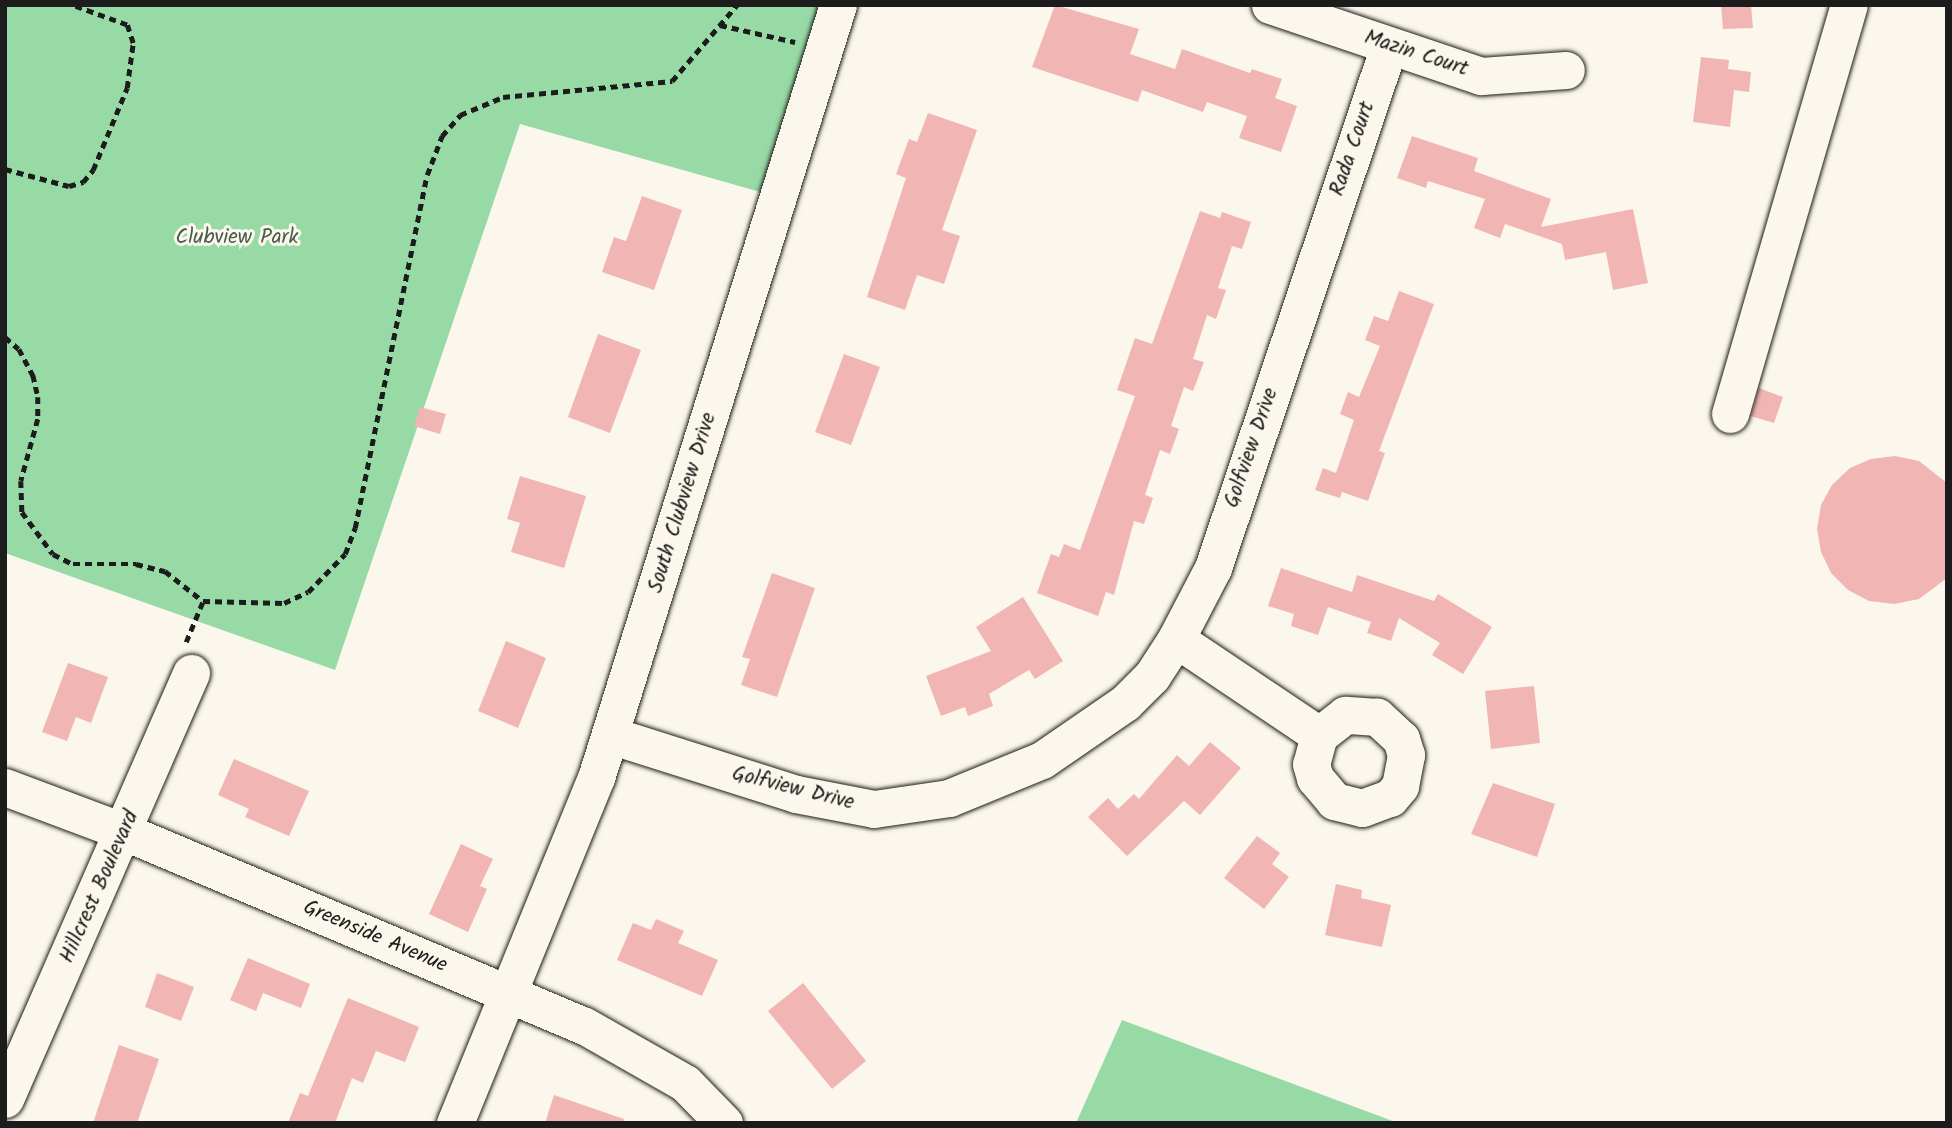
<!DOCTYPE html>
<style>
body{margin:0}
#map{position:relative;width:1952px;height:1128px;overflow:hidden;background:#fbf7ec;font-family:Kalam,sans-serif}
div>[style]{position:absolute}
.green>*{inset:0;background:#98daa5}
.building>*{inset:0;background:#f1b5b4}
.path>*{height:4.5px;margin-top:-2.25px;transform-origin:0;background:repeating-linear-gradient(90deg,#1c1c1c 0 7px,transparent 0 12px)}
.roads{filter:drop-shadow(0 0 2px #1c1c1c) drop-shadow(0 0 2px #1c1c1c)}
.minor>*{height:37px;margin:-18.5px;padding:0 18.5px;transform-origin:18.5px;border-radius:18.5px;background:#fbf7ec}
span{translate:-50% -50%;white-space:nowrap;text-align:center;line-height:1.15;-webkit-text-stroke:6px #fbf7ec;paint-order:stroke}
.street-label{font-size:21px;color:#1c1c1c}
.park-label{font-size:21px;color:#475e4c}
.frame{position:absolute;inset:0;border:7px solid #1c1c1c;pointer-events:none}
</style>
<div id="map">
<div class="green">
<div style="clip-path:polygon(5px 5px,838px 5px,778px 197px,520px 124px,335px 670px,5px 553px)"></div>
<div style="clip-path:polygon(1122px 1020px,1398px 1123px,1076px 1123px)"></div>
</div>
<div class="building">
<div style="clip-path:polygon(1055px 5px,1139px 29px,1130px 54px,1175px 69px,1182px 49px,1250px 73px,1252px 69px,1282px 79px,1275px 98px,1297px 106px,1281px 152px,1239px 138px,1247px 116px,1207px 102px,1203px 112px,1142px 90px,1138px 102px,1032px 67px)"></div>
<div style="clip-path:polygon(1721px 5px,1751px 5px,1753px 28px,1723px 29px)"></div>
<div style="clip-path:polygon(1701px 57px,1729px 60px,1728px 69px,1751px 72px,1749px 92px,1734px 90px,1730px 127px,1693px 122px)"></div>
<div style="clip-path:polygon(928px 113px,977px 130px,942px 230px,960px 236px,944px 284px,917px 275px,905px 310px,867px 297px,906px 178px,896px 174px,909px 139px,917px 142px)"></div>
<div style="clip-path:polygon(1412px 136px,1478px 158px,1474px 171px,1551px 199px,1541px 227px,1633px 209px,1648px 283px,1613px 290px,1606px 252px,1565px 260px,1562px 244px,1505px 224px,1500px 238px,1474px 228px,1485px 199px,1428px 181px,1426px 188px,1397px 178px)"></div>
<div style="clip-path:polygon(642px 196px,682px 210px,654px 290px,602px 272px,614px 237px,626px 241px)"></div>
<div style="clip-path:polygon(1200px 211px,1220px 218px,1222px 212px,1251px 222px,1242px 249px,1232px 246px,1218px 288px,1226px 290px,1216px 319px,1207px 315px,1193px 359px,1204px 362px,1193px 391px,1184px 387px,1171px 426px,1179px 429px,1170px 454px,1160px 450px,1145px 495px,1153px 498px,1144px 524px,1134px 521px,1114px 595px,1106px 592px,1098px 616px,1037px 593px,1051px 554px,1059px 557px,1064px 544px,1080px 550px,1135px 396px,1117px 390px,1135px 338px,1152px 344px)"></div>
<div style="clip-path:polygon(1399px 291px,1434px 304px,1379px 451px,1385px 453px,1368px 501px,1342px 492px,1340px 498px,1315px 490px,1323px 468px,1336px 473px,1354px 420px,1340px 414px,1348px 392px,1359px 397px,1380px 346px,1365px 340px,1374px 316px,1388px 321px)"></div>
<div style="clip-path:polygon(598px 334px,641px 350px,610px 433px,568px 417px)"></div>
<div style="clip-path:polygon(844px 354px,880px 367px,851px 445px,815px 432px)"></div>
<div style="clip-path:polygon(1759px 388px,1783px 397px,1774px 423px,1751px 416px)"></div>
<div style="clip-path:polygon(420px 407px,446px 414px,440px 434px,414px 426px)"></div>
<div style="clip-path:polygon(1895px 456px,1919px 461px,1947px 483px,1947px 578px,1919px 599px,1894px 604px,1869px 601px,1848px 590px,1831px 573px,1821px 552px,1817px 529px,1821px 505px,1832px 485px,1850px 468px,1871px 459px)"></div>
<div style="clip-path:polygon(520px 476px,586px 496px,564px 568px,511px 552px,520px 523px,507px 519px)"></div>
<div style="clip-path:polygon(1281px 568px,1352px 592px,1357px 575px,1434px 601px,1438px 594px,1492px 627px,1463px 674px,1432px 655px,1440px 643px,1399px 618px,1391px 641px,1367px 633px,1371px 622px,1328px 607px,1318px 635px,1291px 626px,1294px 614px,1268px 606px)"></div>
<div style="clip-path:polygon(772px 573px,815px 588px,777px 697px,741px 685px,750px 659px,742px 657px)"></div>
<div style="clip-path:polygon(1023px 597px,1063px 661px,1035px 679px,1029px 670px,989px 694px,993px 706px,968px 716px,965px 707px,941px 716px,926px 676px,991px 651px,976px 627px)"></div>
<div style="clip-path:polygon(506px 641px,546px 658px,518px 728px,478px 711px)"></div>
<div style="clip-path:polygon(68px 663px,108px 677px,91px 723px,76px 717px,67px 741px,42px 732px)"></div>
<div style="clip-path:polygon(1534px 686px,1540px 743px,1491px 749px,1485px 691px)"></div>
<div style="clip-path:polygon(1210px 742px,1241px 768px,1200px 815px,1184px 801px,1127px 856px,1088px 817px,1108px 798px,1118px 809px,1134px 794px,1139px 799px,1177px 755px,1189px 766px)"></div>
<div style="clip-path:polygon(234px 759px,309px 791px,289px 836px,245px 817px,249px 809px,218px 795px)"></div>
<div style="clip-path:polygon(1493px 783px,1555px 804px,1537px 857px,1471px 834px)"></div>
<div style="clip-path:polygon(1257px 836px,1280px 853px,1272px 864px,1289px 877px,1264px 909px,1224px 878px)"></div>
<div style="clip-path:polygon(461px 844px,493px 859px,480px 886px,487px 889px,468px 932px,429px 914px)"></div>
<div style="clip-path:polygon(1336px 884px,1362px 890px,1361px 898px,1391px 905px,1382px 947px,1325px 935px)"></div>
<div style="clip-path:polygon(656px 919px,684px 931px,678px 943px,718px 960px,702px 996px,617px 960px,633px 923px,651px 930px)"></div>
<div style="clip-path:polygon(248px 958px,310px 984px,301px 1008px,263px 993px,256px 1011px,230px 1000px)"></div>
<div style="clip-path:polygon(157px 973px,194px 987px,181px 1021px,145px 1007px)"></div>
<div style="clip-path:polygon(803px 983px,866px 1061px,832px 1089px,768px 1011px)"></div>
<div style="clip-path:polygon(348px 998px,419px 1027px,405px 1062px,376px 1051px,363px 1083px,352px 1078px,335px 1123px,288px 1123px,300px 1093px,308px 1096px)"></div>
<div style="clip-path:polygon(119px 1045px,159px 1059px,137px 1123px,93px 1123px)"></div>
<div style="clip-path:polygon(554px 1095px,624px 1119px,623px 1123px,545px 1123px)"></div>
</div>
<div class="path">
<div style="left:720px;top:25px;width:77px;rotate:12.8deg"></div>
<div style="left:5px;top:169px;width:66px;rotate:14.9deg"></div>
<div style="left:69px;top:186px;width:15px;rotate:-16deg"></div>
<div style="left:83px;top:182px;width:16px;rotate:-50deg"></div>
<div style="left:93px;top:170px;width:89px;rotate:-67.5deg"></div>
<div style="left:127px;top:88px;width:45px;rotate:-82.4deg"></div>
<div style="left:133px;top:43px;width:19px;rotate:-108deg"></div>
<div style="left:127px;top:25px;width:59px;rotate:-160deg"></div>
<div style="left:5px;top:337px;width:18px;rotate:41deg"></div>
<div style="left:19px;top:349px;width:30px;rotate:62deg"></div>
<div style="left:33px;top:375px;width:23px;rotate:77deg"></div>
<div style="left:38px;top:397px;width:22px;rotate:90deg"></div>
<div style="left:38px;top:419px;width:64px;rotate:105.3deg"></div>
<div style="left:21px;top:481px;width:31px;rotate:88deg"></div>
<div style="left:22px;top:512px;width:52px;rotate:53.6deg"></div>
<div style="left:53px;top:554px;width:22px;rotate:27deg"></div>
<div style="left:73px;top:564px;width:63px"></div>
<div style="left:136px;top:564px;width:30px;rotate:14deg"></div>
<div style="left:165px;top:571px;width:48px;rotate:38.3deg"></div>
<div style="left:203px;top:601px;width:81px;rotate:1.4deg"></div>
<div style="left:284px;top:603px;width:26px;rotate:-25deg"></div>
<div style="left:308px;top:592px;width:53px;rotate:-45.8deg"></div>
<div style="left:345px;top:554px;width:28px;rotate:-69deg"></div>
<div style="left:355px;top:528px;width:360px;rotate:-78.5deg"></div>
<div style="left:427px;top:175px;width:42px;rotate:-69deg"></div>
<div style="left:442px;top:136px;width:28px;rotate:-49deg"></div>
<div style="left:460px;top:115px;width:47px;rotate:-22.7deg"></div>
<div style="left:503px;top:97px;width:170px;rotate:-5.4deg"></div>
<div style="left:672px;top:81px;width:100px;rotate:-49.5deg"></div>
<div style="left:186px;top:642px;width:44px;rotate:-67.5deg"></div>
</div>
<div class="roads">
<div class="minor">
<div style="left:1270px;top:5px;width:223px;rotate:18.6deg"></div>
<div style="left:1481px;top:76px;width:85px;rotate:-4deg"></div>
<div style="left:1730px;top:414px;width:426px;rotate:-73.8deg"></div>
<div style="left:1176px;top:639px;width:172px;rotate:33.9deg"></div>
<div style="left:1319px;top:735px;width:30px;rotate:105deg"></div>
<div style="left:1311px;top:764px;width:15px;rotate:74deg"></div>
<div style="left:1315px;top:778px;width:30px;rotate:50deg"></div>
<div style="left:1334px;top:801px;width:29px;rotate:14deg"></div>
<div style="left:1362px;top:808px;width:30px;rotate:-20deg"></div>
<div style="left:1390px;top:798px;width:16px;rotate:-50deg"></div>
<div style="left:1400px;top:786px;width:32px;rotate:-79deg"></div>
<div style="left:1406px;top:755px;width:17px;rotate:-107deg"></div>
<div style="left:1401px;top:739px;width:33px;rotate:-137deg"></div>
<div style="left:1377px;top:717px;width:32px;rotate:-176deg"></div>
<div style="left:1345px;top:715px;width:33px;rotate:142deg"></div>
<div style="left:610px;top:735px;width:195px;rotate:17.6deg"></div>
<div style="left:796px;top:794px;width:79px;rotate:10.9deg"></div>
<div style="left:874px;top:809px;width:76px;rotate:-8.3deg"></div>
<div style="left:949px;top:798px;width:100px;rotate:-22.2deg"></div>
<div style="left:1042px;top:760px;width:101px;rotate:-34.5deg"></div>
<div style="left:1125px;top:703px;width:38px;rotate:-45deg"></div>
<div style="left:1152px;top:676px;width:44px;rotate:-57deg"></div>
<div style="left:1176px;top:639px;width:80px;rotate:-62.5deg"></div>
<div style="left:1213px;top:568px;width:551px;rotate:-71.37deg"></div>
<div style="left:5px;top:787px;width:128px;rotate:20.6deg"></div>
<div style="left:125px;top:832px;width:497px;rotate:22.9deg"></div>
<div style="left:583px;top:1025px;width:117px;rotate:29.6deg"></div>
<div style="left:685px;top:1083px;width:56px;rotate:45.7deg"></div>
<div style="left:5px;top:1099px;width:465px;rotate:-66.4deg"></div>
<div style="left:455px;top:1123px;width:373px;rotate:-67.8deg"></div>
<div style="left:596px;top:778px;width:810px;rotate:-72.62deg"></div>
</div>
</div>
<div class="street-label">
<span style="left:1416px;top:54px;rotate:18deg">Mazin Court</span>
<span style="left:1353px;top:149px;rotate:-71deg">Rada Court</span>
<span style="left:1252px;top:448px;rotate:-71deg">Golfview Drive</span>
<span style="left:683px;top:503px;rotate:-73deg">South Clubview Drive</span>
<span style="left:793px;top:789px;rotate:14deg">Golfview Drive</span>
<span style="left:100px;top:887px;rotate:-66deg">Hillcrest Boulevard</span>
<span style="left:375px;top:937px;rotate:23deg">Greenside Avenue</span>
</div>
<div class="park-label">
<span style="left:237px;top:238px">Clubview Park</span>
</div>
<div class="frame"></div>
</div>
